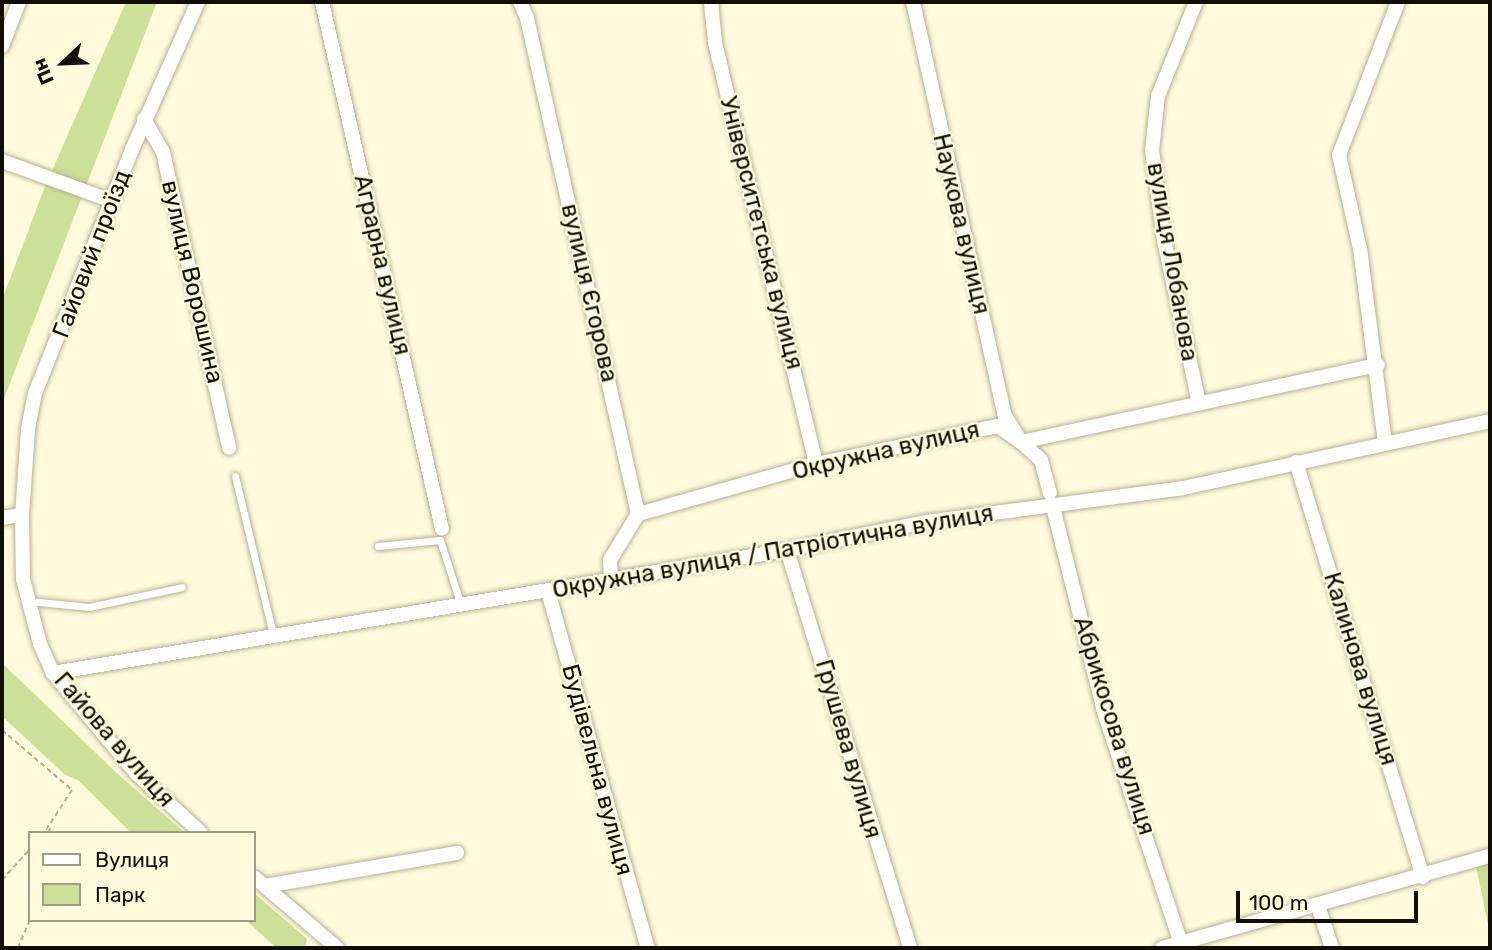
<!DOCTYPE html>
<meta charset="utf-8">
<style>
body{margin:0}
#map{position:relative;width:1492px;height:950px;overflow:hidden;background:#fffadc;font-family:Rubik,sans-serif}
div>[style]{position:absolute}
.green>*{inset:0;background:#cce097}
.path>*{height:2px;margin-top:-1px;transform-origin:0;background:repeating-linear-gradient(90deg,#b2ae97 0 5px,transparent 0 8.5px)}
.roads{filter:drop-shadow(0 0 2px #b6b195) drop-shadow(0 0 2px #b6b195)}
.lane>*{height:7px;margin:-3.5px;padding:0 3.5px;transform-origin:3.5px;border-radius:3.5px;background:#fff}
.street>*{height:14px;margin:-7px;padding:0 7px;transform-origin:7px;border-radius:7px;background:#fff}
span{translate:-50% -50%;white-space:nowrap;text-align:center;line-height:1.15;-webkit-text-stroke:5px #fffadc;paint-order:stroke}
.street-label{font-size:24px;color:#110f05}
.frame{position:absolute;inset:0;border:4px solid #110f05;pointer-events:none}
.legend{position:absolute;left:28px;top:831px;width:228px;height:91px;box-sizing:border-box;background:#fffadc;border:2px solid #a09c86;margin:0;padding:9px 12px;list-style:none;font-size:21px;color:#110f05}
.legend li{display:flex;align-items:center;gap:14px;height:35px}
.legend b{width:35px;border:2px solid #a09c86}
.north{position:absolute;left:28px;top:28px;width:70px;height:70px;-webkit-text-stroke:5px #fffadc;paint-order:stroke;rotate:247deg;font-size:19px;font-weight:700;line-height:28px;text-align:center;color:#110f05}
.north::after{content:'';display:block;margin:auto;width:24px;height:32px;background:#110f05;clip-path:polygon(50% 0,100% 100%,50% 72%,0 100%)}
.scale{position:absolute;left:1236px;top:891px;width:182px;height:32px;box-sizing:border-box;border:4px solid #110f05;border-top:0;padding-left:9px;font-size:21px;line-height:24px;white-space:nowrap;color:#110f05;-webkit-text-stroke:5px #fffadc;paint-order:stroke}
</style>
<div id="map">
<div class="green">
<div style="clip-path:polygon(126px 2px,157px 2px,2px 404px,2px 300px,44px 189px)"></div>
<div style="clip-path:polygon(2px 663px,120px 776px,185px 833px,131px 833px,79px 781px,64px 774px,2px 716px)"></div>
<div style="clip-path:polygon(1490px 856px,1490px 934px,1475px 861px)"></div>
<div style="clip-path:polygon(254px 893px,307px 939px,305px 948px,276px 948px,246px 920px,254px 920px)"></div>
</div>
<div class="path">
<div style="left:2px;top:730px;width:92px;rotate:40.6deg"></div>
<div style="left:72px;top:790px;width:51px;rotate:123.1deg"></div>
<div style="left:49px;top:833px;width:6px;rotate:-81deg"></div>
<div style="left:2px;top:880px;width:42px;rotate:-47.9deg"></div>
<div style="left:18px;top:948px;width:30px;rotate:-67deg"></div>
</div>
<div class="roads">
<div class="lane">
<div style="left:235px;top:476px;width:163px;rotate:76.5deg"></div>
<div style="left:378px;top:546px;width:62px;rotate:-5.5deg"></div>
<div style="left:440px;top:540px;width:68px;rotate:72.1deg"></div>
<div style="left:29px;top:601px;width:60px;rotate:5.7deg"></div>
<div style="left:89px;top:607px;width:95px;rotate:-12.1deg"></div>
</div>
<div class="street">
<div style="left:198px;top:2px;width:159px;rotate:114.1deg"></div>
<div style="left:133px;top:147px;width:265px;rotate:111.7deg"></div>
<div style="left:35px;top:393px;width:38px;rotate:101deg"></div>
<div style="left:28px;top:430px;width:85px;rotate:94deg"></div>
<div style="left:22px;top:515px;width:64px;rotate:89.1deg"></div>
<div style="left:23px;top:579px;width:67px;rotate:75.3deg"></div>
<div style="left:40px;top:644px;width:32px;rotate:66deg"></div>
<div style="left:53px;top:673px;width:130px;rotate:50.3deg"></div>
<div style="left:136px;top:773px;width:88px;rotate:42.7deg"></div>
<div style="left:322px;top:2px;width:540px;rotate:77.17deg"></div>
<div style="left:520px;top:2px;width:17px;rotate:66deg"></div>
<div style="left:527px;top:18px;width:508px;rotate:77.39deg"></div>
<div style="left:638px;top:514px;width:54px;rotate:121.3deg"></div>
<div style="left:610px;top:560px;width:20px;rotate:87deg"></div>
<div style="left:711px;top:2px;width:41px;rotate:84.4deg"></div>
<div style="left:715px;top:43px;width:433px;rotate:76.5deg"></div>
<div style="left:913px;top:2px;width:424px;rotate:77.5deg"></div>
<div style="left:1005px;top:416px;width:31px;rotate:58deg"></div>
<div style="left:1021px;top:442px;width:27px;rotate:42deg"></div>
<div style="left:1041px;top:460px;width:34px;rotate:75deg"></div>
<div style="left:1196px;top:2px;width:101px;rotate:112deg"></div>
<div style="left:1158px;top:96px;width:54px;rotate:96.3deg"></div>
<div style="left:1152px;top:150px;width:91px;rotate:82.4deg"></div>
<div style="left:1164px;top:240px;width:167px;rotate:77.9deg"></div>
<div style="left:2px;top:46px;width:47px;rotate:-68.9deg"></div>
<div style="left:144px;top:119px;width:38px;rotate:60deg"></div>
<div style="left:163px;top:152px;width:303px;rotate:77.4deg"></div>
<div style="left:2px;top:161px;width:117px;rotate:20deg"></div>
<div style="left:1385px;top:443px;width:196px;rotate:-97.3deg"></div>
<div style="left:1360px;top:249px;width:96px;rotate:-102.6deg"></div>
<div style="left:1339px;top:155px;width:164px;rotate:-68.9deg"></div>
<div style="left:1296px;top:462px;width:434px;rotate:73deg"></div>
<div style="left:1053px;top:507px;width:211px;rotate:76deg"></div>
<div style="left:1104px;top:712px;width:243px;rotate:71.6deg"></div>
<div style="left:638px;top:514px;width:185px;rotate:-15.7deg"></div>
<div style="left:816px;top:464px;width:186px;rotate:-11.8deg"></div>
<div style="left:998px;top:426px;width:28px;rotate:35deg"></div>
<div style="left:1021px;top:442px;width:365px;rotate:-12.2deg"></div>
<div style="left:2px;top:518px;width:20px;rotate:-9deg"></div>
<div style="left:787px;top:550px;width:417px;rotate:72.8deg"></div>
<div style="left:548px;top:591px;width:371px;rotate:74.4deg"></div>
<div style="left:53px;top:673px;width:744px;rotate:-9.51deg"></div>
<div style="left:787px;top:550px;width:142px;rotate:-11.4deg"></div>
<div style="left:926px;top:522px;width:259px;rotate:-7.5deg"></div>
<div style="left:1183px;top:488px;width:314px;rotate:-12.3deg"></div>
<div style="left:254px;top:877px;width:109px;rotate:40.5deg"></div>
<div style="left:265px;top:886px;width:195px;rotate:-9.8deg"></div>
<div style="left:1318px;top:906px;width:44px;rotate:71.6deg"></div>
<div style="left:1162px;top:948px;width:341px;rotate:-15.7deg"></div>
</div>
</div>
<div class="street-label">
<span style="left:961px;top:224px;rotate:77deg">Наукова вулиця</span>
<span style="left:761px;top:233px;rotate:76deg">Університетська вулиця</span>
<span style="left:92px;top:254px;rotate:-69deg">Гайовий проїзд</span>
<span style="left:1172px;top:262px;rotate:80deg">вулиця Лобанова</span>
<span style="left:382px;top:265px;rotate:77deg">Аграрна вулиця</span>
<span style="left:192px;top:282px;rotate:77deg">вулиця Ворошина</span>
<span style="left:589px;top:293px;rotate:77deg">вулиця Єгорова</span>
<span style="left:886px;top:451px;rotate:-13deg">Окружна вулиця</span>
<span style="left:773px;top:552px;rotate:-10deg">Окружна вулиця / Патріотична вулиця</span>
<span style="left:1360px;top:669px;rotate:73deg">Калинова вулиця</span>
<span style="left:1114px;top:726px;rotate:73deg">Абрикосова вулиця</span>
<span style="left:114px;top:740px;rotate:49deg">Гайова вулиця</span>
<span style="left:848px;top:749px;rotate:74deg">Грушева вулиця</span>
<span style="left:597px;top:770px;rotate:75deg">Будівельна вулиця</span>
</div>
<div class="frame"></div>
<ul class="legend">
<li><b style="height:9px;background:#fff"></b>Вулиця</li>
<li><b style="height:19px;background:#cce097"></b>Парк</li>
</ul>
<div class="north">Пн</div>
<div class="scale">100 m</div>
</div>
